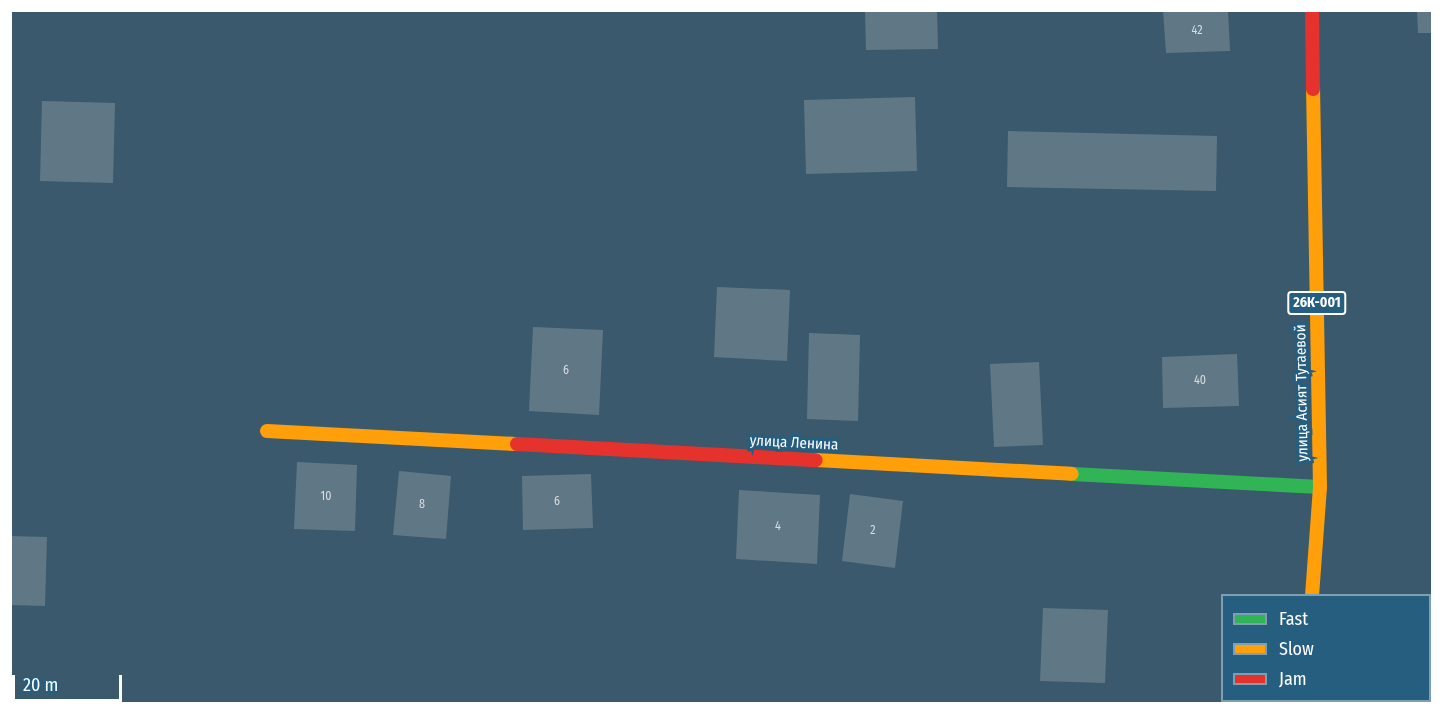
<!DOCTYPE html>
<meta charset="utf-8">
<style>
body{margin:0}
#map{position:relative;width:1443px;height:714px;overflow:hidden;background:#3a596c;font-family:"Fira Sans Condensed",sans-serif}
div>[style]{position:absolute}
.building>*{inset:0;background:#607886}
.fast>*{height:14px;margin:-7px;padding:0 7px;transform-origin:7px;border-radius:7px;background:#30b455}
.slow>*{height:14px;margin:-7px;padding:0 7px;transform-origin:7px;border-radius:7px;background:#ff9f0a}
.jam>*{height:14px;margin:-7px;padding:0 7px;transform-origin:7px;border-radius:7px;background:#e5322d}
span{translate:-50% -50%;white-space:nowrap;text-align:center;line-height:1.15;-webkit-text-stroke:6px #265e80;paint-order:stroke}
.number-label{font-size:12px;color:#d7dde1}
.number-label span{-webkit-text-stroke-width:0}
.shield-label span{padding:2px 4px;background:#265e80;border:2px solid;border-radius:4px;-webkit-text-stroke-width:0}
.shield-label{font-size:14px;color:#fff;font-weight:700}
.street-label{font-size:15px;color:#fff}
.frame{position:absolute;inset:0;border:12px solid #fff;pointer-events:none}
.legend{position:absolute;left:1221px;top:594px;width:210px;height:108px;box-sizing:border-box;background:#265e80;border:2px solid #7d9eb3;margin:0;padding:8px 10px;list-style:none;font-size:18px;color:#fff}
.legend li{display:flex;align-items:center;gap:12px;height:30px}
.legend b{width:30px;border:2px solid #7d9eb3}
.scale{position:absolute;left:12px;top:675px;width:110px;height:27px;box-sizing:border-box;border:3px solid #fff;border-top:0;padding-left:8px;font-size:18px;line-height:21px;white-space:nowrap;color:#fff;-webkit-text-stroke:4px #265e80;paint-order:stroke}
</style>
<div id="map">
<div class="building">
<div style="clip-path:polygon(865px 10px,937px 10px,938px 49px,866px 50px)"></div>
<div style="clip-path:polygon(1163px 10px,1228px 10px,1230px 51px,1166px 53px)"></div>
<div style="clip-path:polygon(1417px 10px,1432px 10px,1432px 33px,1418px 33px)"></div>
<div style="clip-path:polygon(915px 97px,917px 171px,806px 174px,804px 100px)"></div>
<div style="clip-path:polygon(42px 101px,115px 103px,113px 183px,40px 181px)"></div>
<div style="clip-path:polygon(1008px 131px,1217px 136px,1216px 191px,1007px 187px)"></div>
<div style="clip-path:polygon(717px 287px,790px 290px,787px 361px,714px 357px)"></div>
<div style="clip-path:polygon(533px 327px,603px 330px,599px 415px,529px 411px)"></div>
<div style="clip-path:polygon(809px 333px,860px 335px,858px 421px,807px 419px)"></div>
<div style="clip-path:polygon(1237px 354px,1239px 406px,1163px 408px,1162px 357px)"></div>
<div style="clip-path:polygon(1039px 362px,1043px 445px,994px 447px,990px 364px)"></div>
<div style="clip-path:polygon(297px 462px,357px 465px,355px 531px,294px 529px)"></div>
<div style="clip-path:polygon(399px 471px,451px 476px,446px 539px,393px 535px)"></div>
<div style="clip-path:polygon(591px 474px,593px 528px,523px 530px,522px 476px)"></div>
<div style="clip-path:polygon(739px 490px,820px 495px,817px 564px,736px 559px)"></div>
<div style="clip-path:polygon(850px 494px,903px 501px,895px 568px,842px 561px)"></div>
<div style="clip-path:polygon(10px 536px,47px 537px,45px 606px,10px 605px)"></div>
<div style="clip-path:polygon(1043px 608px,1108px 610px,1105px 683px,1040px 681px)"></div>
<div style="clip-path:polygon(1430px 612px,1432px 613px,1432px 680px,1430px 679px)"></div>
</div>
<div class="fast">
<div style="left:1072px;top:474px;width:248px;rotate:3deg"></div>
</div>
<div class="slow">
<div style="left:267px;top:431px;width:250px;rotate:3deg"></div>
<div style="left:816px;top:460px;width:256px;rotate:3.1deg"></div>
<div style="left:1312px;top:596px;width:109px;rotate:-85.8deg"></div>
<div style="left:1320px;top:487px;width:398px;rotate:-91deg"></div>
<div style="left:1304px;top:700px;width:4px;rotate:90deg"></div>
</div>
<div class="jam">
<div style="left:1312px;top:10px;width:79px;rotate:89.3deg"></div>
<div style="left:517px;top:444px;width:299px;rotate:3.1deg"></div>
</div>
<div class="number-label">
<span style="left:1197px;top:31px">42</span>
<span style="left:566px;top:371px">6</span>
<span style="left:1200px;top:381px">40</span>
<span style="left:326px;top:497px">10</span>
<span style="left:557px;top:502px">6</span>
<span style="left:422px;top:505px">8</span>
<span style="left:778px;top:527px">4</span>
<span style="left:873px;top:531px">2</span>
</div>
<div class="shield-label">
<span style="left:1317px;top:303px">26К-001</span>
</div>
<div class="street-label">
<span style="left:1302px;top:393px;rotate:-91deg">улица Асият Тутаевой</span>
<span style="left:794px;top:443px;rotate:3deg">улица Ленина</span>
</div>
<div class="frame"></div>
<ul class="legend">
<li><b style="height:8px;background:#30b455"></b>Fast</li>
<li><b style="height:8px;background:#ff9f0a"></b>Slow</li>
<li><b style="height:8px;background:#e5322d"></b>Jam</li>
</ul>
<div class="scale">20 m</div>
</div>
